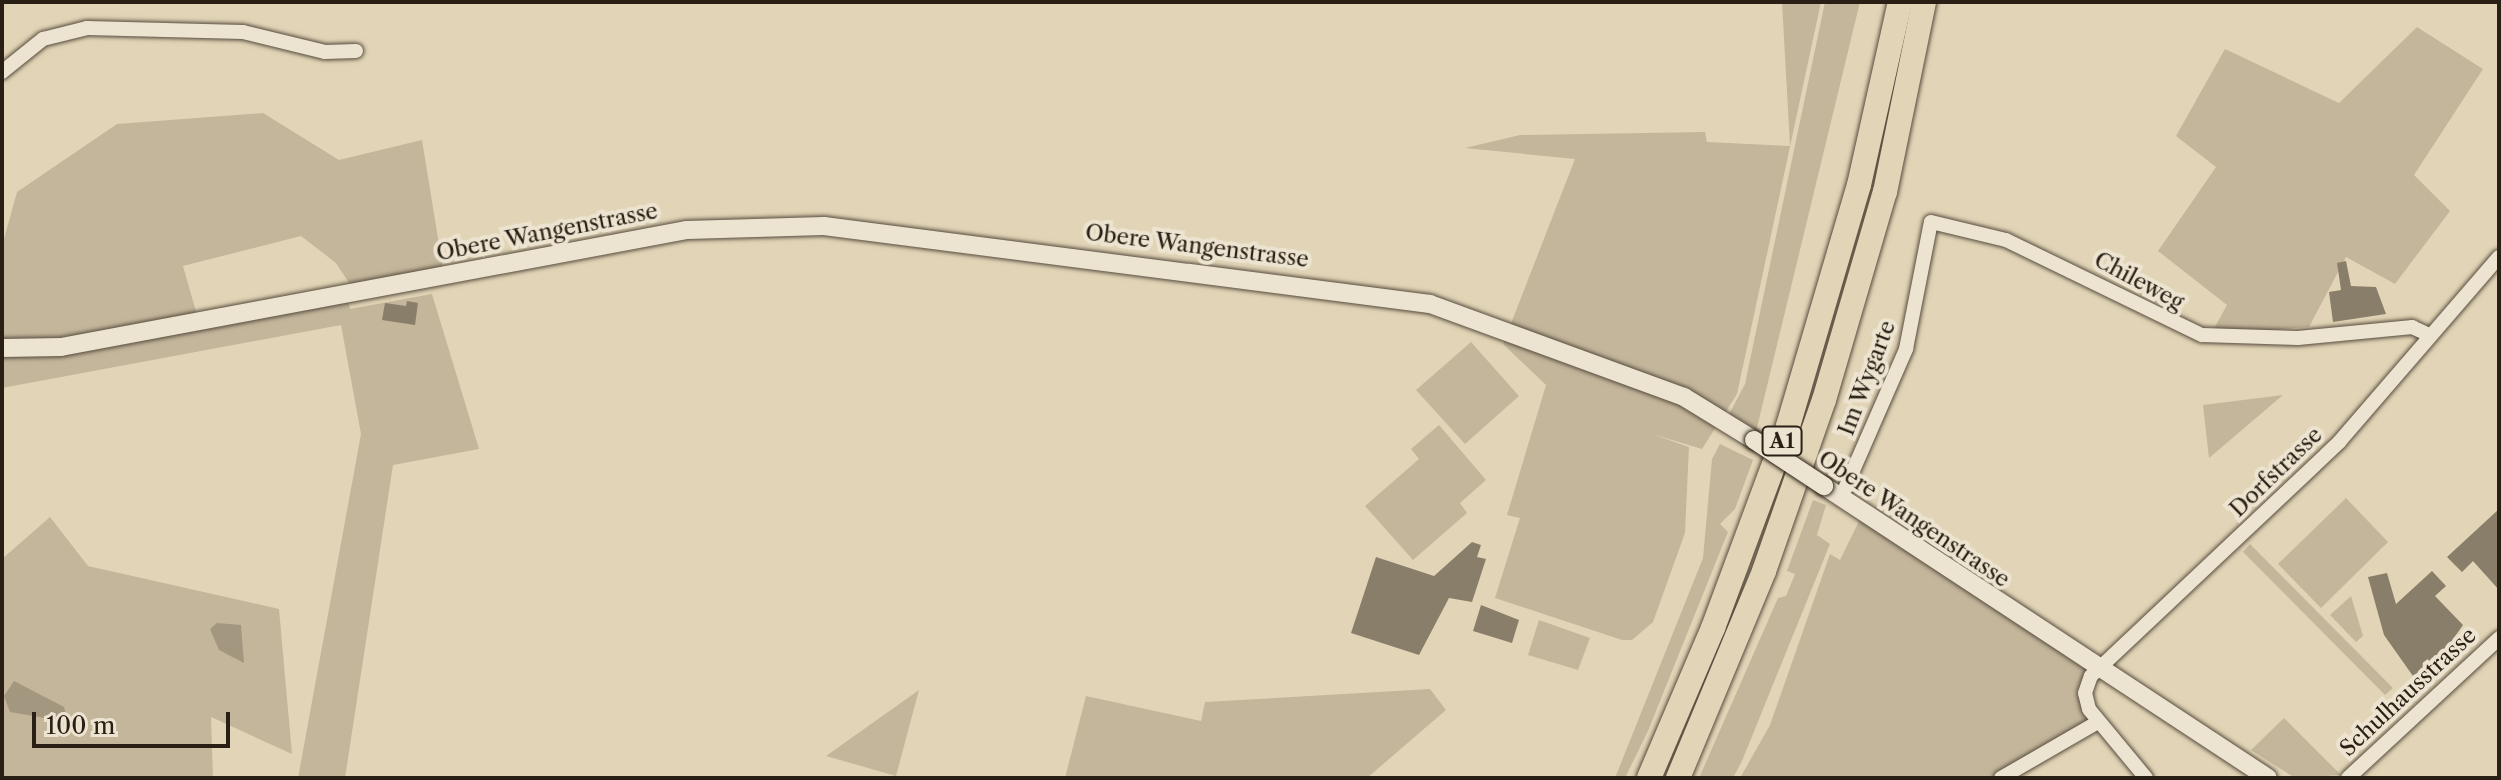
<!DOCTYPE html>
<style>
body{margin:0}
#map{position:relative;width:2501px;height:780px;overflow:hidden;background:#e2d5b7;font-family:"Libre Caslon Text",serif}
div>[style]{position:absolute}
.green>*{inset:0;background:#c3b69b}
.water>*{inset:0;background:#a39780}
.building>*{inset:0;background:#897e69}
.roads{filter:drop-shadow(0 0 2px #574c3e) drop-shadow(0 0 2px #574c3e)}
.street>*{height:14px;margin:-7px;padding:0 7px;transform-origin:7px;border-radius:7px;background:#ece4d0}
.secondary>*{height:18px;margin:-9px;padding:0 9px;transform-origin:9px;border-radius:9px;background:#ece4d0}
.highway>*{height:24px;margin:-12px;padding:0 12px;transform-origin:12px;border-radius:12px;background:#e2d5b7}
.bridges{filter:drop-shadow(0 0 2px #291f15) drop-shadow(0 0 2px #291f15)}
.secondary-bridge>*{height:18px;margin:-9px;padding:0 9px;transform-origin:9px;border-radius:9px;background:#ece4d0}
span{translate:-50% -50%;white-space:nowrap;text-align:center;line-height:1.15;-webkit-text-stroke:8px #ece4d0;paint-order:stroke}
.shield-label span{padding:2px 6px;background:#ece4d0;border:2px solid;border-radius:6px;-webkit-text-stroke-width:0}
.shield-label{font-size:20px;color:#291f15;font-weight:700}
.street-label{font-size:22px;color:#291f15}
.frame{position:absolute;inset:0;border:4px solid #291f15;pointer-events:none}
.scale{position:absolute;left:32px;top:712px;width:198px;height:36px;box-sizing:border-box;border:4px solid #291f15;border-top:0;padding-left:10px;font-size:24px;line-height:28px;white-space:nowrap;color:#291f15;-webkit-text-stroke:6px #ece4d0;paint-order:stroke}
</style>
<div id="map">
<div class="green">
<div style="clip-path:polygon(1782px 2px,1821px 2px,1737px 394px,1702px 449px,1652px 434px,1689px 447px,1685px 533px,1653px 622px,1632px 640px,1622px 640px,1495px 598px,1520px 518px,1507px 515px,1546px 385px,1503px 344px,1575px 159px,1465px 148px,1520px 135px,1705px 132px,1707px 142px,1790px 146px)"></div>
<div style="clip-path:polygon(1825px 2px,1860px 2px,1754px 440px,1726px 420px,1745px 384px)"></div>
<div style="clip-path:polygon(2417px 27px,2483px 69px,2414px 175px,2450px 211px,2395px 284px,2346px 257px,2309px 327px,2211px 334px,2227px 305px,2158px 251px,2216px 167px,2176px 136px,2225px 49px,2339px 103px)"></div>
<div style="clip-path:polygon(263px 113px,339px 160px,422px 140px,444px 275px,355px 292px,336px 263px,301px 236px,183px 266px,199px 322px,2px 348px,2px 246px,17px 192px,117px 124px)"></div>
<div style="clip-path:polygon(432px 294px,479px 449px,393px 465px,345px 778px,298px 778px,361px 434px,341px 325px,2px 388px,2px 355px,348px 299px,350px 309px)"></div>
<div style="clip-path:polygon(1471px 342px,1519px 396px,1465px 444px,1416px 390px)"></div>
<div style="clip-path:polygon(2283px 395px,2209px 458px,2203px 405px)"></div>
<div style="clip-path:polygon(1439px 425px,1486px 480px,1460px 503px,1467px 513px,1413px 560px,1365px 506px,1419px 459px,1411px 449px)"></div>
<div style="clip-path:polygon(1720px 444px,1753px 460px,1735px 509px,1720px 524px,1728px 532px,1648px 731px,1625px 778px,1615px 778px,1703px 558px,1712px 459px)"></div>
<div style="clip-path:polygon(2346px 498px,2388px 542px,2321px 608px,2278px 564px)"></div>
<div style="clip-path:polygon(1813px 500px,1826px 505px,1817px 535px,1830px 544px,1742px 761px,1733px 778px,1699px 778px,1778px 598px,1786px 596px,1795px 574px,1787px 571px)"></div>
<div style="clip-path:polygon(1862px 515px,2089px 666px,2085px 693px,2098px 722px,2001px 778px,1740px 778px,1770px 725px,1830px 554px,1840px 560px)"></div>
<div style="clip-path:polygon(50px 517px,88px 566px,279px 609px,292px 754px,211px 717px,213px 778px,2px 778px,2px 559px)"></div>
<div style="clip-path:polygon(2250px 544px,2393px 688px,2385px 695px,2243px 552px)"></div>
<div style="clip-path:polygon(2351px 596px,2363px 636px,2356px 642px,2330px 615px)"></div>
<div style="clip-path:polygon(1539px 620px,1590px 638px,1578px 670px,1528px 655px)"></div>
<div style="clip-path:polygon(1430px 689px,1446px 710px,1367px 778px,1065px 778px,1086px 696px,1201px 721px,1205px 702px)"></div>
<div style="clip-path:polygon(919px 690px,896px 776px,826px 756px)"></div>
<div style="clip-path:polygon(2284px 718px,2341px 775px,2295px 778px,2251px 750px)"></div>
</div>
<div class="water">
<div style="clip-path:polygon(217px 623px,241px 625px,244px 663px,219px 650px,210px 629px)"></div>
<div style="clip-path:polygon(14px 681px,64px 707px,66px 714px,56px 720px,10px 712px,4px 696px)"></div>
</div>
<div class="building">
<div style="clip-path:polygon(2346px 261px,2351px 286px,2376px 287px,2386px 314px,2333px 322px,2329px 292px,2341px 290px,2337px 263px)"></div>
<div style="clip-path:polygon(407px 301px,418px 303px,415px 325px,382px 320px,385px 303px,406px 306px)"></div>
<div style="clip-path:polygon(2499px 509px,2499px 590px,2473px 561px,2462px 572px,2447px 557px)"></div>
<div style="clip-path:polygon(1472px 542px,1481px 545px,1477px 557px,1486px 559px,1472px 602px,1449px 598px,1419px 655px,1351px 633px,1376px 557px,1434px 576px)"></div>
<div style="clip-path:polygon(2432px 571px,2446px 586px,2435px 596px,2463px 625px,2420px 686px,2384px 635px,2368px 577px,2387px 573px,2396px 604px)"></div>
<div style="clip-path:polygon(1481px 605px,1519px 620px,1512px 643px,1473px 631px)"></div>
</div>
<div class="roads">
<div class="street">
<div style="left:2px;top:72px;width:53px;rotate:-38.8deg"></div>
<div style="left:43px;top:39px;width:45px;rotate:-14deg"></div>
<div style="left:87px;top:28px;width:156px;rotate:1.5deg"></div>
<div style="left:243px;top:32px;width:84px;rotate:13.7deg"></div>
<div style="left:325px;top:52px;width:31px;rotate:-2deg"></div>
<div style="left:1841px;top:498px;width:163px;rotate:-66.4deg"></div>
<div style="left:1906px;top:349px;width:129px;rotate:-78.9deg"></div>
<div style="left:1931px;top:222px;width:77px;rotate:13.5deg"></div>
<div style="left:2006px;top:240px;width:218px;rotate:25.9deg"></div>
<div style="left:2202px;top:335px;width:96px;rotate:1.8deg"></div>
<div style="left:2298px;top:338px;width:115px;rotate:-5.5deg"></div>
<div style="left:2412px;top:327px;width:19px;rotate:25deg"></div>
<div style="left:2001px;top:778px;width:112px;rotate:-30deg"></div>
<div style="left:2146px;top:778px;width:89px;rotate:-129.6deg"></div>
<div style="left:2089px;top:709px;width:16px;rotate:-104deg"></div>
<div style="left:2085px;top:693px;width:18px;rotate:-71deg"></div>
<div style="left:2091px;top:676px;width:342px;rotate:-43.3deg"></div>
<div style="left:2340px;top:441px;width:243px;rotate:-49.2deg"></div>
<div style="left:2348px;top:778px;width:206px;rotate:-42.8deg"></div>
</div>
<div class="secondary">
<div style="left:2px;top:348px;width:59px;rotate:-1deg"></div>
<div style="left:61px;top:347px;width:637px;rotate:-10.59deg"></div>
<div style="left:687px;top:230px;width:137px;rotate:-1.7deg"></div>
<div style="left:824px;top:226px;width:611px;rotate:7.33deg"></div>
<div style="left:1430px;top:304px;width:270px;rotate:20.1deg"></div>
<div style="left:1684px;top:397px;width:82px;rotate:31.6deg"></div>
<div style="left:1824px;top:486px;width:531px;rotate:33.33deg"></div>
</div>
<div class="highway">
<div style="left:1649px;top:778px;width:163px;rotate:-66.9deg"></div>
<div style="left:1713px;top:628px;width:215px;rotate:-69.6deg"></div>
<div style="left:1788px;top:426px;width:251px;rotate:-73.6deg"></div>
<div style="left:1859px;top:185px;width:188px;rotate:-77.4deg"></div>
<div style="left:1678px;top:778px;width:224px;rotate:-67.4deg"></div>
<div style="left:1764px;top:571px;width:181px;rotate:-70.7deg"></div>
<div style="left:1824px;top:400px;width:217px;rotate:-73.7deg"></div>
<div style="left:1885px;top:192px;width:194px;rotate:-78.4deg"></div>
</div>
</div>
<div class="bridges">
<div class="secondary-bridge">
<div style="left:1754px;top:440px;width:84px;rotate:33.3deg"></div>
</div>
</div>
<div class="shield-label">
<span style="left:1782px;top:441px">A1</span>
</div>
<div class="street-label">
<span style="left:547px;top:232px;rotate:-11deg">Obere Wangenstrasse</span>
<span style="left:1197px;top:246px;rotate:7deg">Obere Wangenstrasse</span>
<span style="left:2139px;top:281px;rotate:28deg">Chileweg</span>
<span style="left:1867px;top:378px;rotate:-69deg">Im Wygarte</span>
<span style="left:2276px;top:472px;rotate:-44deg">Dorfstrasse</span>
<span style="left:1914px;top:519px;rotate:34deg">Obere Wangenstrasse</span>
<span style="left:2408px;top:692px;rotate:-43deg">Schulhausstrasse</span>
</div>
<div class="frame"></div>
<div class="scale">100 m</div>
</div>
